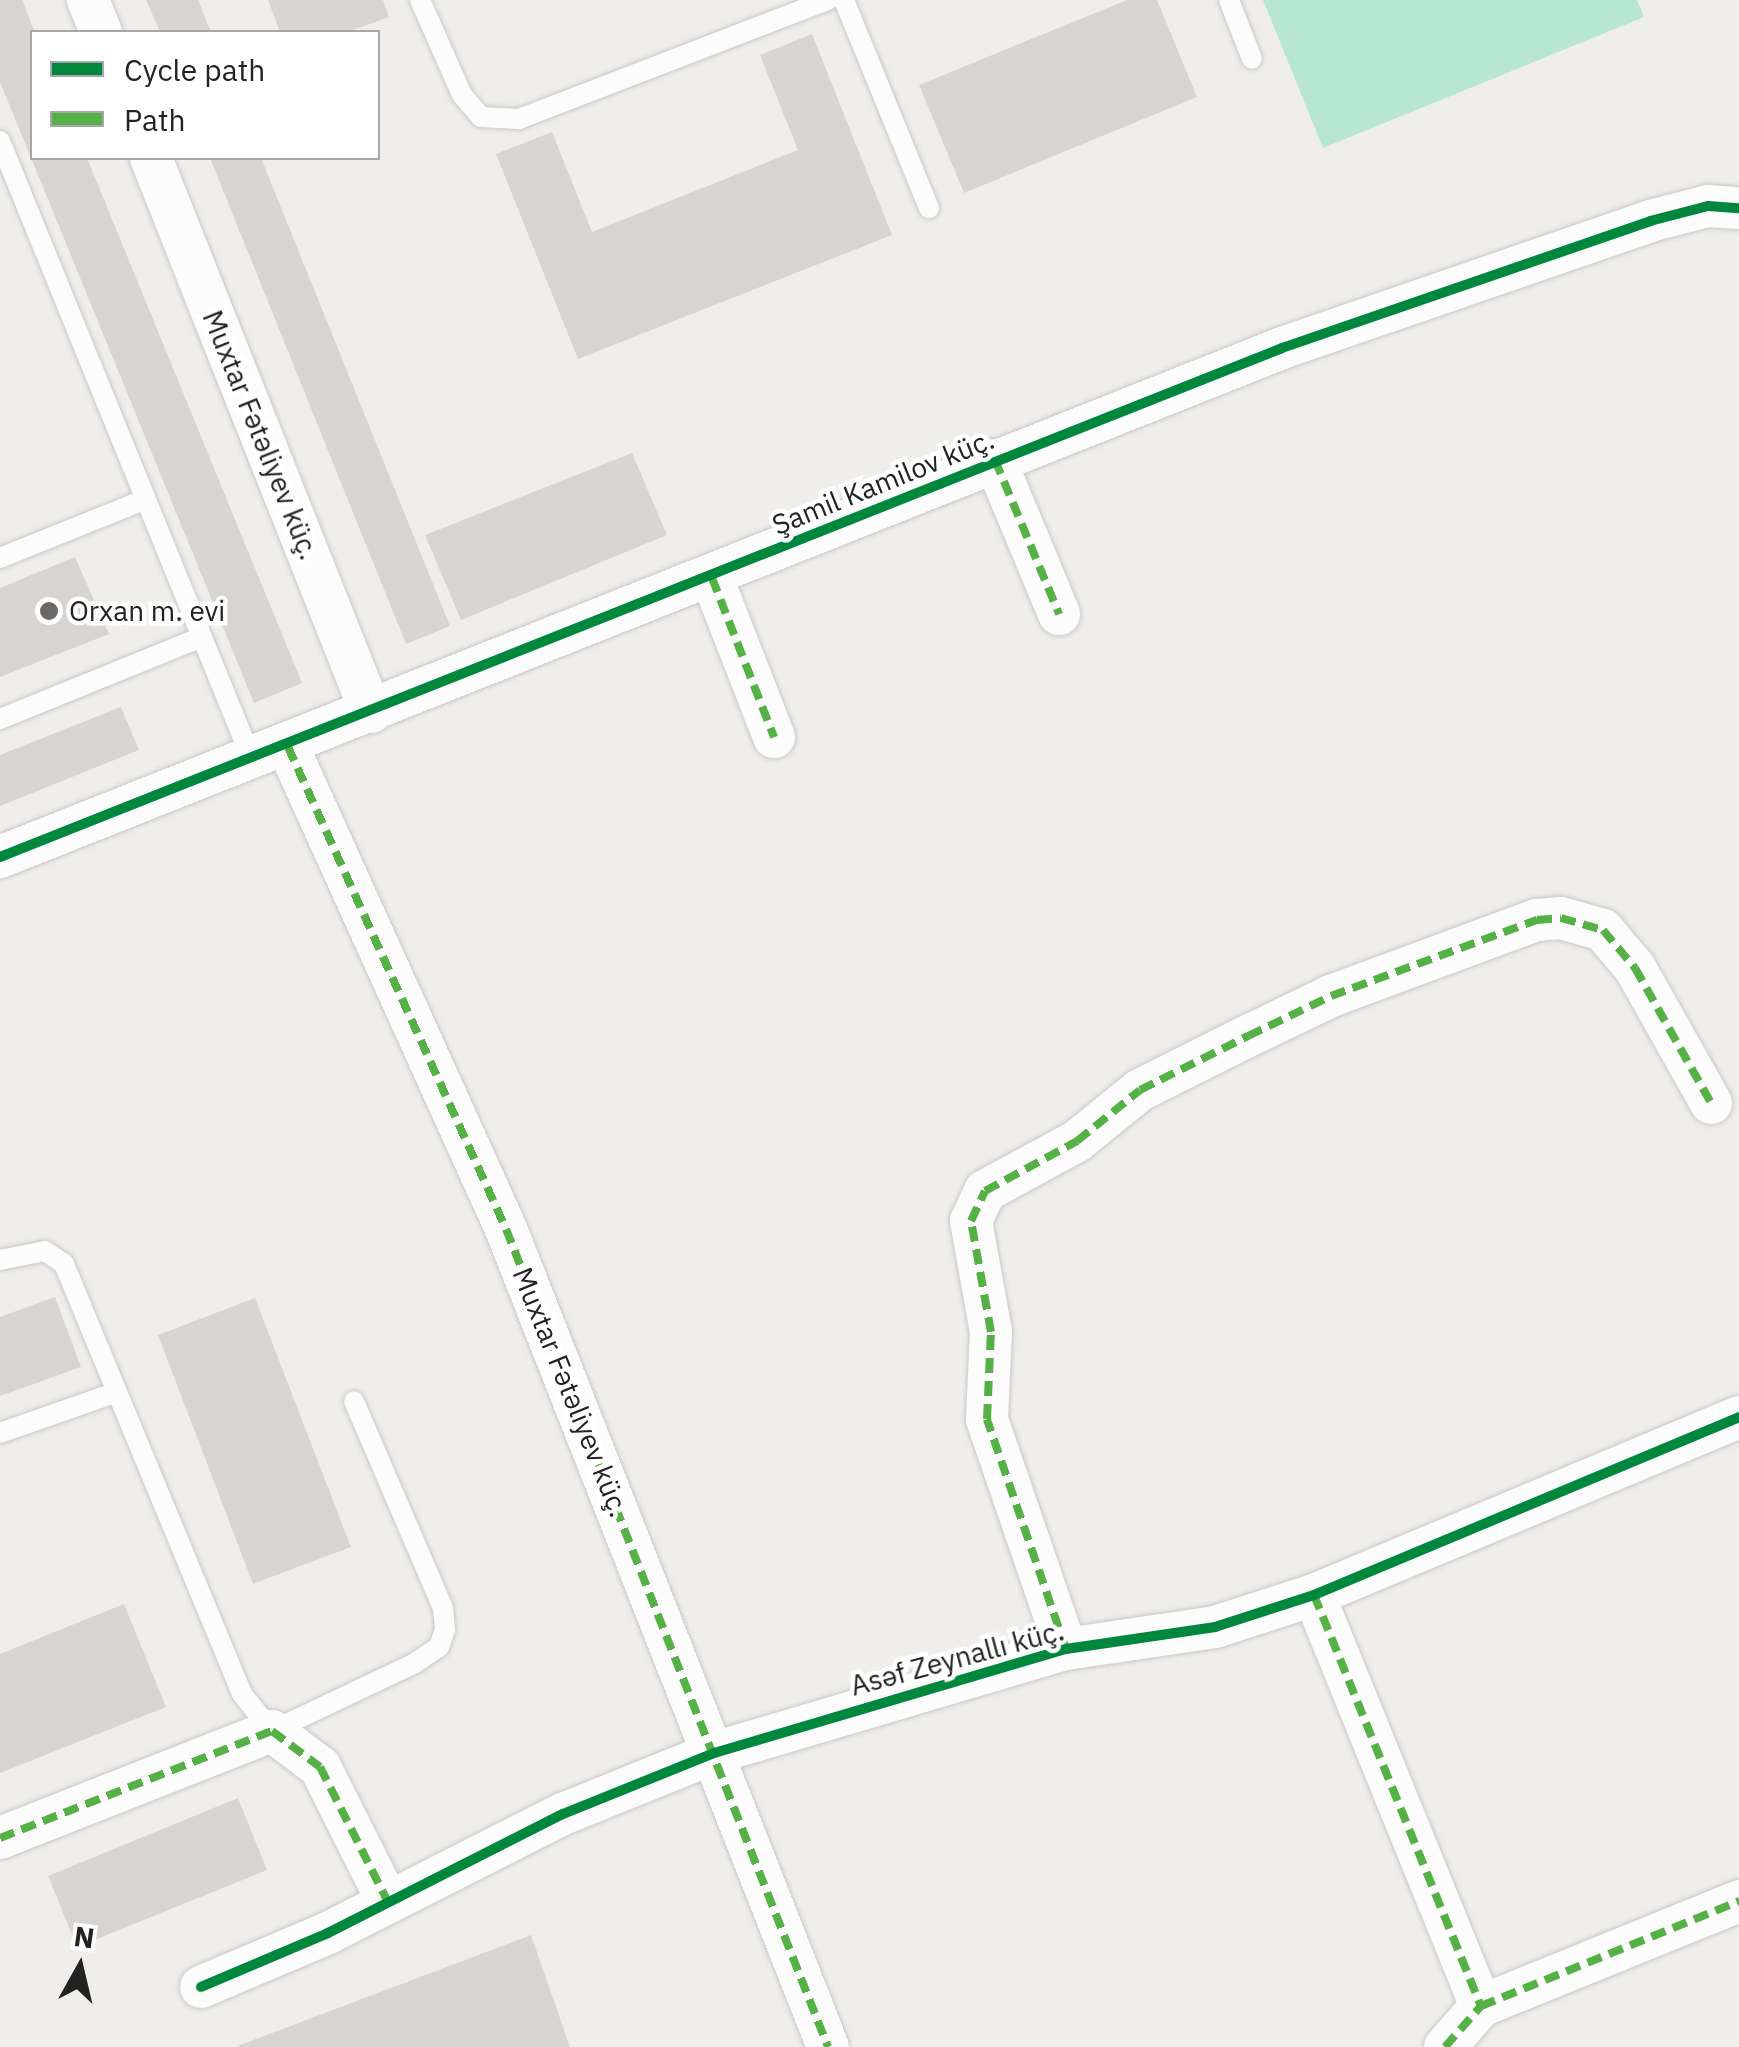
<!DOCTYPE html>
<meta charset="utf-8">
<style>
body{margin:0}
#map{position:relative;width:1739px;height:2047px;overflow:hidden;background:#f0eeeb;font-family:"IBM Plex Sans",sans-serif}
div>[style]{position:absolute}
.pitch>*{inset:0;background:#b7e6d2}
.building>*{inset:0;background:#d7d4d2}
.roads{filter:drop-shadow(0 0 2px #c9c8c7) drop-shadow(0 0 2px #c9c8c7)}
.lane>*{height:20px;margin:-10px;padding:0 10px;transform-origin:10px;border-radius:10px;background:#fdfcfc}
.street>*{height:42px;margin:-21px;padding:0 21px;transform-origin:21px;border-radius:21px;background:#fdfcfc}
.quiet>*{height:8px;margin-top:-4px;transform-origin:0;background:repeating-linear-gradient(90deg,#55b145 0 15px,transparent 0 23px)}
.cycleway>*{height:10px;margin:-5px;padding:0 5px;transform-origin:5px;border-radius:5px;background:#00873e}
.dots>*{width:28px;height:28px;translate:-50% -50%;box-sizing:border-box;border:5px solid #fff;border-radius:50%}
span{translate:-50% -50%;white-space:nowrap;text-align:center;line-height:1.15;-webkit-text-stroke:9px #fff;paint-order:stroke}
.street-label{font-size:28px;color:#222}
.poi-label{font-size:28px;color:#222}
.left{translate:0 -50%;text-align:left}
.legend{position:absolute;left:30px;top:30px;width:350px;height:130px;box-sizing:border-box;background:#fff;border:2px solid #a7a7a7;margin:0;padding:12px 18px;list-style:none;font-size:30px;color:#222}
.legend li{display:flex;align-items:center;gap:20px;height:50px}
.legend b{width:50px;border:2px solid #a7a7a7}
.north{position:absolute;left:30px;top:1917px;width:100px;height:100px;-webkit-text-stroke:8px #fff;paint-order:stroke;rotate:8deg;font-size:28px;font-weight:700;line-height:40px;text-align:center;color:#222}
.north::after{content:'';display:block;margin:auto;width:35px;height:45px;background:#222;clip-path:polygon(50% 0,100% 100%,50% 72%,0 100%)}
</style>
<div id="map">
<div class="pitch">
<div style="clip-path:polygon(1263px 0,1637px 0,1644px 17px,1323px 148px)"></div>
</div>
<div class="building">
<div style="clip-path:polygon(0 0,22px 0,35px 32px,32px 158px,87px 158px,302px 683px,254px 703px,0 82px)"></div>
<div style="clip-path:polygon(146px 0,198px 0,211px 32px,160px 32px)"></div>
<div style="clip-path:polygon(268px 0,383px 0,389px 17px,347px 32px,280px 32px)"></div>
<div style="clip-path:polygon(1127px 0,1157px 0,1197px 97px,964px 193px,919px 85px)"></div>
<div style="clip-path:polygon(812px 34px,892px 235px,578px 359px,496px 154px,552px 132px,592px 232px,798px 150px,760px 55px)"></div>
<div style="clip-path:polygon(210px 158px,261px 158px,450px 626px,406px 644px)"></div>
<div style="clip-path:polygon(632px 453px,667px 535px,461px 620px,425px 535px)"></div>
<div style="clip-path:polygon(75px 557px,109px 634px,0 677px,0 588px)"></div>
<div style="clip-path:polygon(121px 707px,139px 750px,0 806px,0 755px)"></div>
<div style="clip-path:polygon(55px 1297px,81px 1367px,0 1396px,0 1317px)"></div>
<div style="clip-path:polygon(255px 1298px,351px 1547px,253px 1584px,158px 1335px)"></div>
<div style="clip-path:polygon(124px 1604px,166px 1707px,0 1773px,0 1654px)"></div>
<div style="clip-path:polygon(238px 1798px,267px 1870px,77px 1947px,48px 1876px)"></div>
<div style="clip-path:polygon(531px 1935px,570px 2047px,235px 2047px)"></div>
</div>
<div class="roads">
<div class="lane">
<div style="left:420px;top:0;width:104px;rotate:66.1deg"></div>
<div style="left:462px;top:95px;width:29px;rotate:49deg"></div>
<div style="left:481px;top:117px;width:38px;rotate:3deg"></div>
<div style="left:519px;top:119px;width:331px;rotate:-21.1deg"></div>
<div style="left:844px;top:0;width:225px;rotate:67.8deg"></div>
<div style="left:1229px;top:0;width:63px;rotate:68.7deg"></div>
<div style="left:0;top:141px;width:668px;rotate:67.85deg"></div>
<div style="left:0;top:558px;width:157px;rotate:-22deg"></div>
<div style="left:0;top:719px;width:218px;rotate:-22.1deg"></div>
<div style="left:0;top:1260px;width:46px;rotate:-11.3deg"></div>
<div style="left:45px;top:1251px;width:23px;rotate:34deg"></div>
<div style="left:64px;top:1264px;width:465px;rotate:67.5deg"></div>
<div style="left:242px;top:1694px;width:48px;rotate:51deg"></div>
<div style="left:272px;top:1731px;width:158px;rotate:-25.4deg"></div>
<div style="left:415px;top:1663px;width:29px;rotate:-34deg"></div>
<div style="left:439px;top:1647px;width:18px;rotate:-71deg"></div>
<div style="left:445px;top:1630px;width:22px;rotate:-95deg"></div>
<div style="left:443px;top:1608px;width:225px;rotate:-113.3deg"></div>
<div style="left:0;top:1433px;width:121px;rotate:-19.3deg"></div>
</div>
<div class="street">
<div style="left:88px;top:0;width:35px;rotate:68deg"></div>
<div style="left:151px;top:158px;width:596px;rotate:68.34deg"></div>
<div style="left:995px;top:460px;width:167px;rotate:67.4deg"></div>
<div style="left:712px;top:578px;width:171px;rotate:68.7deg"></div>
<div style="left:288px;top:747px;width:529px;rotate:65.66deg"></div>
<div style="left:506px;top:1229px;width:879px;rotate:68.51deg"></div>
<div style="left:0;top:857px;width:1379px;rotate:-21.65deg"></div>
<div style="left:1282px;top:348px;width:389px;rotate:-19deg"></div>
<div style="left:1650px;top:221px;width:60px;rotate:-14.5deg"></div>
<div style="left:1708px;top:206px;width:31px;rotate:4deg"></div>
<div style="left:1314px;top:1595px;width:444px;rotate:67.9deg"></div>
<div style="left:1481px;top:2006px;width:279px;rotate:-22.1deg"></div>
<div style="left:1066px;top:1649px;width:243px;rotate:-109deg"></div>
<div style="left:987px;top:1419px;width:87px;rotate:-87.4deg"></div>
<div style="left:991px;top:1332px;width:113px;rotate:-100.2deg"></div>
<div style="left:971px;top:1221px;width:33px;rotate:-65deg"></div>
<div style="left:985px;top:1191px;width:105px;rotate:-28.5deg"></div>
<div style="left:1077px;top:1141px;width:81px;rotate:-39deg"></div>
<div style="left:1140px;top:1090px;width:121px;rotate:-26.6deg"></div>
<div style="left:1248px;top:1036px;width:92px;rotate:-25.7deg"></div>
<div style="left:1331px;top:996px;width:220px;rotate:-20.3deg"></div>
<div style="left:1537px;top:920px;width:24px;rotate:-5deg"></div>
<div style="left:1561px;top:918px;width:44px;rotate:15.9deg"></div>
<div style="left:1603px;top:930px;width:50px;rotate:49.9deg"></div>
<div style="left:1635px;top:968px;width:155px;rotate:60.6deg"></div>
<div style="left:0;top:1838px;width:292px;rotate:-21.5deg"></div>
<div style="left:272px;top:1731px;width:60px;rotate:36.9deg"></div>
<div style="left:320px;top:1767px;width:151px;rotate:63.3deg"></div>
<div style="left:201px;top:1987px;width:138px;rotate:-23deg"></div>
<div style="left:328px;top:1933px;width:263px;rotate:-26.9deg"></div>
<div style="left:563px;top:1814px;width:163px;rotate:-22deg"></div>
<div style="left:714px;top:1753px;width:367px;rotate:-16.5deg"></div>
<div style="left:1066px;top:1649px;width:151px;rotate:-8.4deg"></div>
<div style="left:1215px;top:1627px;width:104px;rotate:-17.9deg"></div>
<div style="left:1314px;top:1595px;width:461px;rotate:-22.7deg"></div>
<div style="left:1445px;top:2047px;width:55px;rotate:-48.7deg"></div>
</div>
</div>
<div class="quiet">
<div style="left:995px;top:460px;width:167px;rotate:67.4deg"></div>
<div style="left:712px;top:578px;width:171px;rotate:68.7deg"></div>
<div style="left:288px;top:747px;width:529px;rotate:65.66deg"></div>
<div style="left:506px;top:1229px;width:879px;rotate:68.51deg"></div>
<div style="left:1314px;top:1595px;width:444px;rotate:67.9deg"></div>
<div style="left:1481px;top:2006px;width:279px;rotate:-22.1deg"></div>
<div style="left:1066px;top:1649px;width:243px;rotate:-109deg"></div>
<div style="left:987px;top:1419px;width:87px;rotate:-87.4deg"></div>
<div style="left:991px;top:1332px;width:113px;rotate:-100.2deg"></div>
<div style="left:971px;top:1221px;width:33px;rotate:-65deg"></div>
<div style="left:985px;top:1191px;width:105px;rotate:-28.5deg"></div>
<div style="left:1077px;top:1141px;width:81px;rotate:-39deg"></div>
<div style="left:1140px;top:1090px;width:121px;rotate:-26.6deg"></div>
<div style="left:1248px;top:1036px;width:92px;rotate:-25.7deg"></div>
<div style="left:1331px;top:996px;width:220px;rotate:-20.3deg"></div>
<div style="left:1537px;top:920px;width:24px;rotate:-5deg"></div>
<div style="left:1561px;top:918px;width:44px;rotate:15.9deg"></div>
<div style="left:1603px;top:930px;width:50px;rotate:49.9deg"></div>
<div style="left:1635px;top:968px;width:155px;rotate:60.6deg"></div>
<div style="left:0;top:1838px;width:292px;rotate:-21.5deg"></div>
<div style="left:272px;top:1731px;width:60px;rotate:36.9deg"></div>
<div style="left:320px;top:1767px;width:151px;rotate:63.3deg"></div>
<div style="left:1445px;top:2047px;width:55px;rotate:-48.7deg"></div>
</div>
<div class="cycleway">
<div style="left:0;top:857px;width:1379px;rotate:-21.65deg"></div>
<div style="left:1282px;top:348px;width:389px;rotate:-19deg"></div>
<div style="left:1650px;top:221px;width:60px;rotate:-14.5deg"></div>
<div style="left:1708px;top:206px;width:31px;rotate:4deg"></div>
<div style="left:201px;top:1987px;width:138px;rotate:-23deg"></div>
<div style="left:328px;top:1933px;width:263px;rotate:-26.9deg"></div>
<div style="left:563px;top:1814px;width:163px;rotate:-22deg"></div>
<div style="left:714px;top:1753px;width:367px;rotate:-16.5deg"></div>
<div style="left:1066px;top:1649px;width:151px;rotate:-8.4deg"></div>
<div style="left:1215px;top:1627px;width:104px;rotate:-17.9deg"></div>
<div style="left:1314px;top:1595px;width:461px;rotate:-22.7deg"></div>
</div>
<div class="dots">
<div style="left:49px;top:611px;background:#6a6968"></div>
</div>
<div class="street-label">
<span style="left:261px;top:435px;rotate:68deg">Muxtar Fətəliyev küç.</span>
<span style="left:883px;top:482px;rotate:-22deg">Şamil Kamilov küç.</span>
<span style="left:571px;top:1392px;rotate:68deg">Muxtar Fətəliyev küç.</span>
<span style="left:957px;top:1658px;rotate:-15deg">Asəf Zeynallı küç.</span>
</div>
<div class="poi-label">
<span class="left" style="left:69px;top:611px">Orxan m. evi</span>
</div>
<ul class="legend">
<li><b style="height:12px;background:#00873e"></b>Cycle path</li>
<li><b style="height:12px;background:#55b145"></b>Path</li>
</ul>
<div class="north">N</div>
</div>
